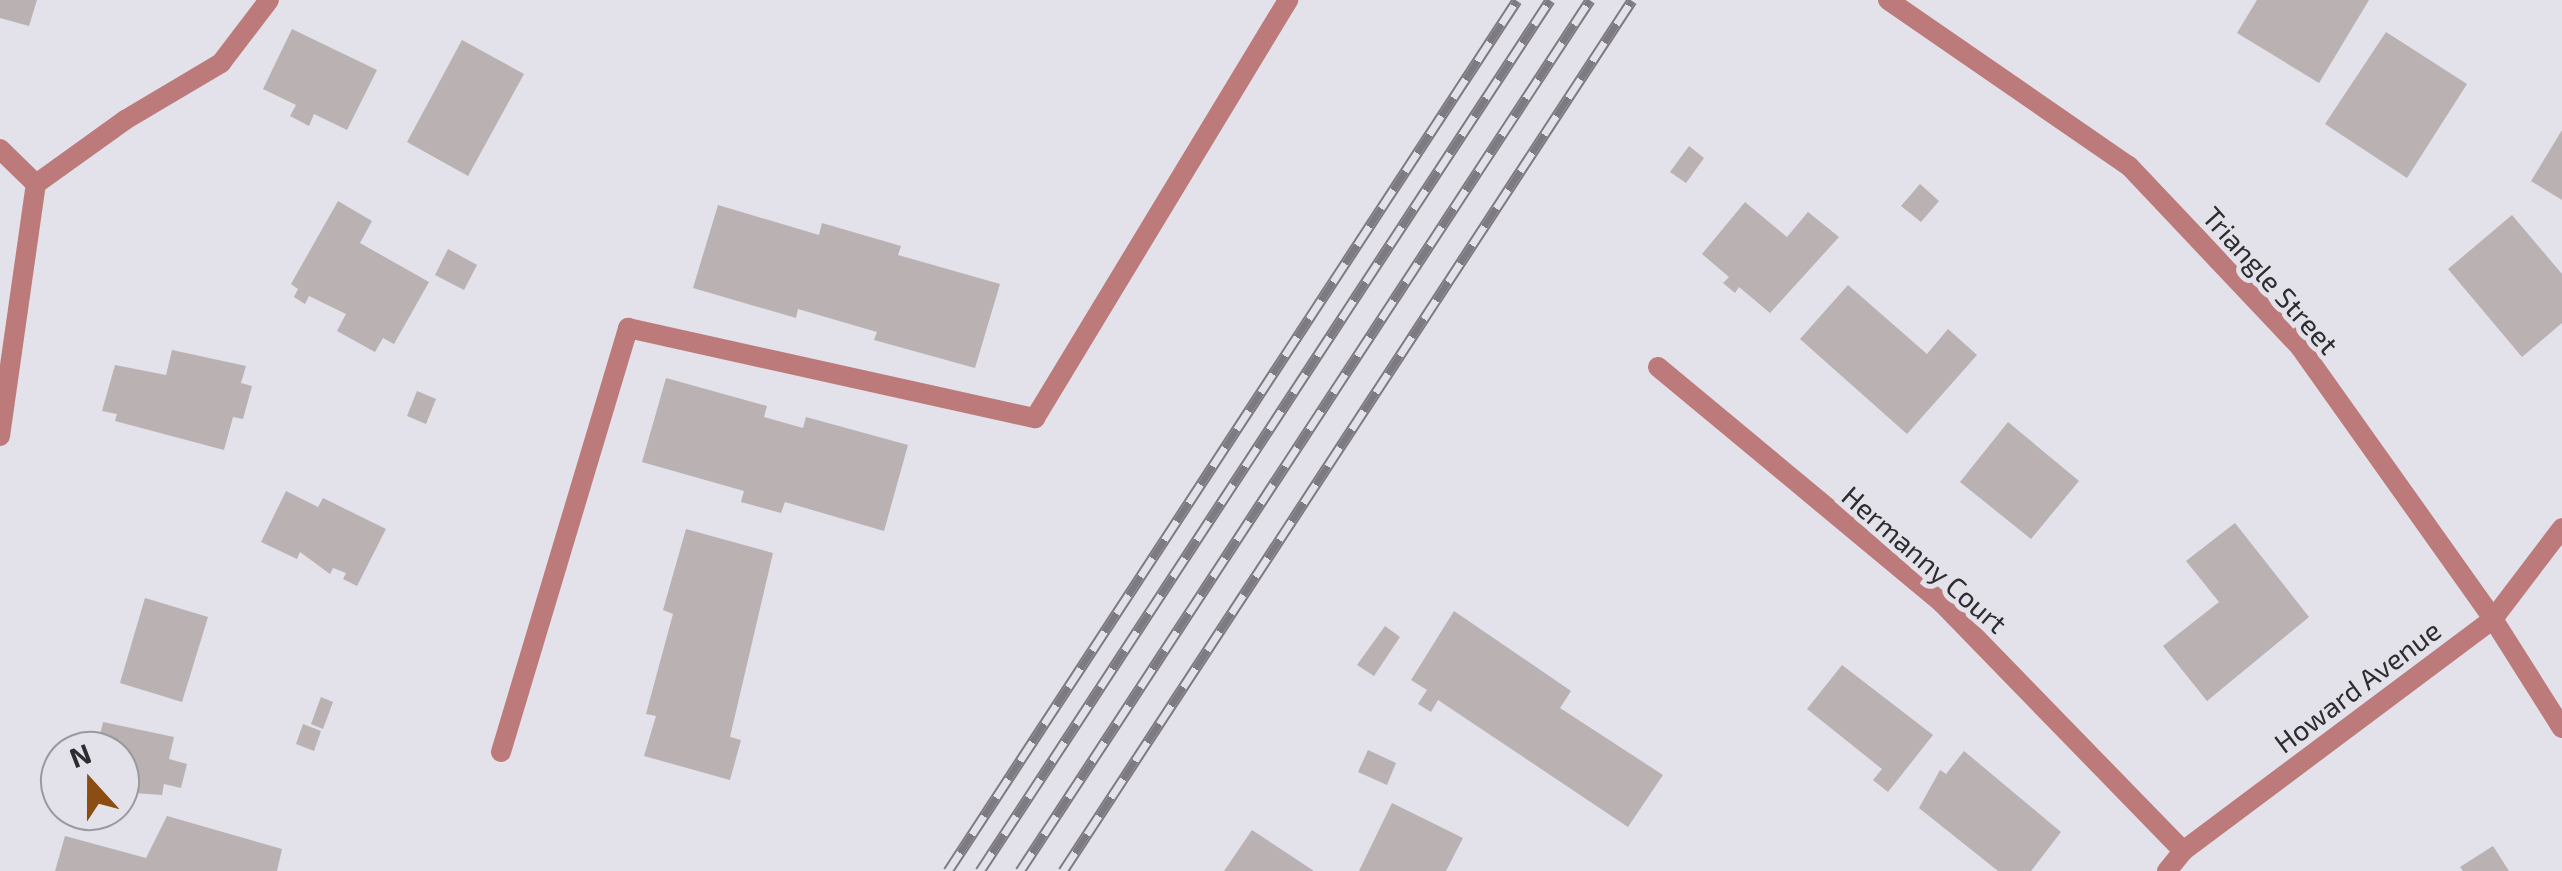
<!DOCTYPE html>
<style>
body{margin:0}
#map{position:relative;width:2562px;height:871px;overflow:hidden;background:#e3e1e9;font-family:"Exo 2",sans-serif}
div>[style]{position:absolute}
.building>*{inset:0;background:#bab1b3}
.lane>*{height:20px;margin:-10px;padding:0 10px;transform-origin:10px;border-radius:10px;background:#bc7a7b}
.street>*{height:20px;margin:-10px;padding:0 10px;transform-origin:10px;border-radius:10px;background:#bc7a7b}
.rail>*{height:11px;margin-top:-5.5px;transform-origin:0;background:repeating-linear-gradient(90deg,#e3e1e9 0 22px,#7d7b81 0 44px);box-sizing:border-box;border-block:2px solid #7d7b81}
span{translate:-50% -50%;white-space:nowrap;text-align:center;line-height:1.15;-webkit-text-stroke:10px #e3e1e9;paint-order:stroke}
.street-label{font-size:28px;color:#2d2c2f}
.north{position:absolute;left:40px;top:731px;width:100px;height:100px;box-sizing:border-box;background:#e3e1e9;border:2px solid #9a999f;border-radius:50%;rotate:339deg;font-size:28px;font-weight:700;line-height:40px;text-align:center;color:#2d2c2f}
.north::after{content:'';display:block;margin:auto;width:35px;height:45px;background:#8c4d12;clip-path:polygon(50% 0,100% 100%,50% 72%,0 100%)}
</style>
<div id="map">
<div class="building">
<div style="clip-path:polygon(0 0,37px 0,29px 26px,0 18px)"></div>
<div style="clip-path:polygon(2257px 0,2369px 0,2319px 83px,2237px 33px)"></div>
<div style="clip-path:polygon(292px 29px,377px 70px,347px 130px,314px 114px,309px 126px,290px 116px,296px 105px,263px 89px)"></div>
<div style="clip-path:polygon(2386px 32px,2467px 84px,2407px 178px,2325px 124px)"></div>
<div style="clip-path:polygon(462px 40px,524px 74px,468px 176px,407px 142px)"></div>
<div style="clip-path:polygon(2562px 130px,2562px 200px,2531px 181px)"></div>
<div style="clip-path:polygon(1689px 146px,1704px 158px,1686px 183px,1670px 172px)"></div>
<div style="clip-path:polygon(1920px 184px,1939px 201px,1921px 222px,1901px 206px)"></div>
<div style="clip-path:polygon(338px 201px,372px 221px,360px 243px,429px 282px,394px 344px,383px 338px,375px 352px,337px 331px,346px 314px,309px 296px,305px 304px,294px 297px,298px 289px,291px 284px)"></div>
<div style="clip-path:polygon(1745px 202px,1787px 237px,1808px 212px,1839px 237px,1770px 313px,1739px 287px,1735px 293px,1723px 283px,1729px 277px,1702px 254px)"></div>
<div style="clip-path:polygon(718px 205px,819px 235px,822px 223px,901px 246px,898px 255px,1000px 284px,975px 368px,874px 340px,877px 332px,798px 309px,796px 318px,693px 288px)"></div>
<div style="clip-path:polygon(2512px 215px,2562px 274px,2562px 323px,2522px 357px,2448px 269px)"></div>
<div style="clip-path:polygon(448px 249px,477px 265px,464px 290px,435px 275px)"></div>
<div style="clip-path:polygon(1848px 285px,1927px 354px,1948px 329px,1977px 355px,1907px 434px,1800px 339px)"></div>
<div style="clip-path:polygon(172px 350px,246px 366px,241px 383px,252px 386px,243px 419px,233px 417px,224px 450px,115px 421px,117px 414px,102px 411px,115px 365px,166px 375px)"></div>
<div style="clip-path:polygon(666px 378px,767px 406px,764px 417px,803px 428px,806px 417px,908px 445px,884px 531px,785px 502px,781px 513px,741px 502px,744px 491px,642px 462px)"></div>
<div style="clip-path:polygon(417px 391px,436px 399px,426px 424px,407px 416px)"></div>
<div style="clip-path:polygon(2008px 422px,2079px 481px,2031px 539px,1960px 482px)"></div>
<div style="clip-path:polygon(286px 491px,318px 507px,323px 498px,386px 529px,357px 586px,343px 579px,346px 573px,333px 568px,330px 574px,300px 552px,297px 559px,261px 542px)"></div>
<div style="clip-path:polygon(2235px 523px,2309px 617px,2207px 701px,2163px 646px,2219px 602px,2186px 561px)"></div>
<div style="clip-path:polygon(686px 529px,773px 553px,730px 737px,741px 740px,730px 780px,644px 756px,656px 716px,646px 714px,673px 614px,663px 610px)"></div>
<div style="clip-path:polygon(145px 598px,208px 617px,182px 702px,120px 683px)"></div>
<div style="clip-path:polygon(1454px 611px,1571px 691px,1560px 708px,1663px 775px,1628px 827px,1438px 700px,1431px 712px,1418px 704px,1427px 690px,1411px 680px)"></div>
<div style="clip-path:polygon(1385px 626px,1400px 637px,1374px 676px,1357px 665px)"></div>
<div style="clip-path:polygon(1842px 665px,1933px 735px,1888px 792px,1873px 780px,1882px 769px,1807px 709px)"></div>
<div style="clip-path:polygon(321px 697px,333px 702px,323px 729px,311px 724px)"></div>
<div style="clip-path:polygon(103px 722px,174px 737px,169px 759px,187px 764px,181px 788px,164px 784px,162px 795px,120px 792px,120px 751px,76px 751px,78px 743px,97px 748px)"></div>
<div style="clip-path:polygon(303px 724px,321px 731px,314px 751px,296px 744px)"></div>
<div style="clip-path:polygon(1368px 750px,1396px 763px,1387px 785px,1358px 772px)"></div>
<div style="clip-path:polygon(1964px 751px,2061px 832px,2031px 871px,1998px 871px,1919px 808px,1940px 770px,1946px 774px)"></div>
<div style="clip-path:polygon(1392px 803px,1463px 838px,1446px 871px,1359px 871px)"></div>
<div style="clip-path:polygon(167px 816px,282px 849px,277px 871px,55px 871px,65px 836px,146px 858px)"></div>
<div style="clip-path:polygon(1252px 830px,1314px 871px,1224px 871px)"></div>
<div style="clip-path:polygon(2493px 846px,2509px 871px,2463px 871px,2460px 867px)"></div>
</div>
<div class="lane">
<div style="left:0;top:149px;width:50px;rotate:44.2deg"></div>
<div style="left:36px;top:184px;width:110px;rotate:-35.7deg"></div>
<div style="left:125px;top:120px;width:112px;rotate:-30.7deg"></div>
<div style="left:221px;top:63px;width:79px;rotate:-52.7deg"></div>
<div style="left:501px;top:752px;width:443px;rotate:-73.3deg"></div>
<div style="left:628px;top:328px;width:417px;rotate:12.5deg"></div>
<div style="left:1035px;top:418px;width:489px;rotate:-58.8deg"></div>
</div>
<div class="street">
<div style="left:1888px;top:0;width:293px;rotate:34.6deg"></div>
<div style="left:2129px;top:166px;width:249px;rotate:46.6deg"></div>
<div style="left:2300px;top:347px;width:334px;rotate:54.6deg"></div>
<div style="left:2493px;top:619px;width:129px;rotate:57.7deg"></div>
<div style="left:1658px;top:367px;width:369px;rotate:39.7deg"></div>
<div style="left:1942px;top:603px;width:346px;rotate:45.8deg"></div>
<div style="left:0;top:436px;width:255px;rotate:-81.9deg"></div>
<div style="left:2167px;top:871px;width:26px;rotate:-51deg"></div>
<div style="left:2183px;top:851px;width:387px;rotate:-36.8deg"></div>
<div style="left:2493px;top:619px;width:114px;rotate:-52.8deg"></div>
</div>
<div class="rail">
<div style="left:948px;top:871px;width:1040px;rotate:-56.84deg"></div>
<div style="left:980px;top:871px;width:1041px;rotate:-56.8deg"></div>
<div style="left:1020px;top:871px;width:1041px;rotate:-56.8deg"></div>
<div style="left:1063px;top:871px;width:1040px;rotate:-56.84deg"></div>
</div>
<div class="street-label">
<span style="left:2271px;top:280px;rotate:48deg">Triangle Street</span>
<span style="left:1925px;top:559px;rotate:41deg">Hermanny Court</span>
<span style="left:2357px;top:686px;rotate:-37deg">Howard Avenue</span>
</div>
<div class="north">N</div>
</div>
